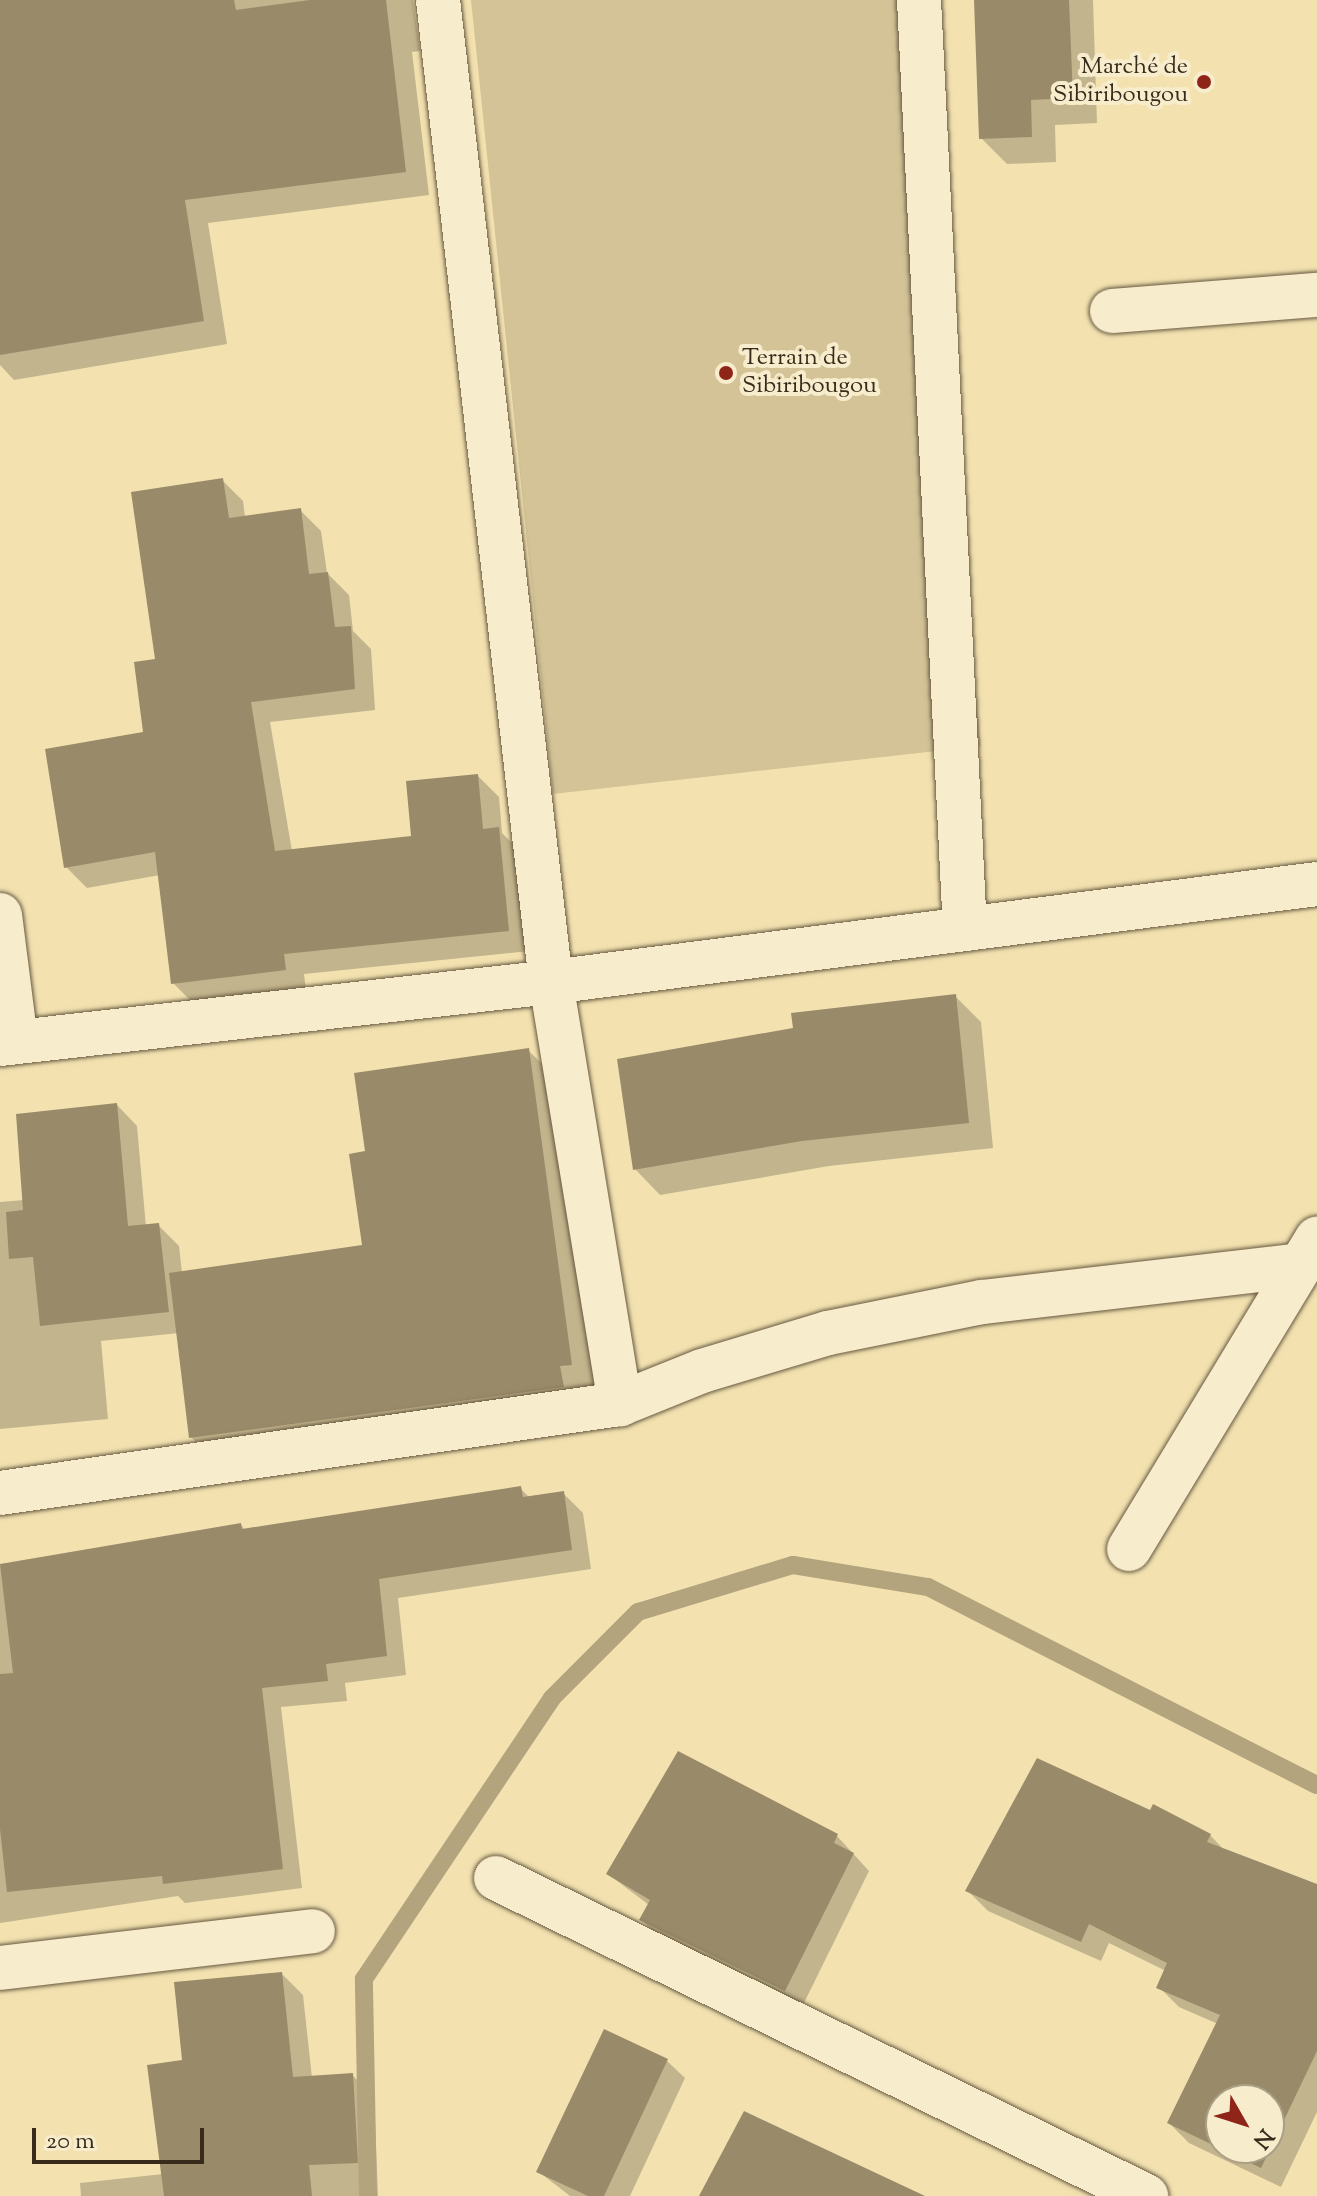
<!DOCTYPE html>
<meta charset="utf-8">
<style>
body{margin:0}
#map{position:relative;width:1317px;height:2196px;overflow:hidden;background:#f3e2b0;font-family:"Sorts Mill Goudy",serif}
div>[style]{position:absolute}
.green>*{inset:0;background:#d3c397}
.shadow>*{inset:0;background:#0003}
.stream>*{height:18px;margin:-9px;padding:0 9px;transform-origin:9px;border-radius:9px;background:#b3a47e}
.building>*{inset:0;background:#998a69}
.roads{filter:drop-shadow(0 0 2px #675941) drop-shadow(0 0 2px #675941)}
.minor>*{height:44px;margin:-22px;padding:0 22px;transform-origin:22px;border-radius:22px;background:#f7eccc}
.dots>*{width:22px;height:22px;translate:-50% -50%;box-sizing:border-box;border:4px solid #f7eccc;border-radius:50%}
span{translate:-50% -50%;white-space:nowrap;text-align:center;line-height:1.15;-webkit-text-stroke:8px #f7eccc;paint-order:stroke}
.poi-label{font-size:24px;color:#382b1c}
.right{translate:-100% -50%;text-align:right}
.left{translate:0 -50%;text-align:left}
.north{position:absolute;left:1205px;top:2084px;width:80px;height:80px;box-sizing:border-box;background:#f7eccc;border:2px solid #ab9f86;border-radius:50%;rotate:129deg;font-size:22px;font-weight:700;line-height:32px;text-align:center;color:#382b1c}
.north::after{content:'';display:block;margin:auto;width:28px;height:36px;background:#8f2418;clip-path:polygon(50% 0,100% 100%,50% 72%,0 100%)}
.scale{position:absolute;left:32px;top:2128px;width:172px;height:36px;box-sizing:border-box;border:4px solid #382b1c;border-top:0;padding-left:10px;font-size:24px;line-height:28px;white-space:nowrap;color:#382b1c;-webkit-text-stroke:6px #f7eccc;paint-order:stroke}
</style>
<div id="map">
<div class="green">
<div style="clip-path:polygon(471px 0,904px 0,981px 746px,553px 794px)"></div>
</div>
<div class="shadow">
<div style="clip-path:polygon(0 0,413px 0,420px 51px,412px 52px,429px 195px,208px 223px,227px 344px,14px 380px,0 365px)"></div>
<div style="clip-path:polygon(976px 0,1093px 0,1097px 123px,1055px 125px,1056px 162px,1007px 164px,981px 138px)"></div>
<div style="clip-path:polygon(222px 480px,243px 501px,245px 517px,300px 510px,321px 531px,327px 573px,349px 595px,353px 631px,371px 649px,375px 710px,270px 722px,292px 851px,414px 837px,478px 776px,499px 797px,502px 833px,519px 850px,529px 951px,304px 974px,306px 990px,194px 1004px,173px 983px,160px 875px,87px 888px,66px 867px,146px 733px,157px 661px)"></div>
<div style="clip-path:polygon(955px 996px,981px 1022px,993px 1148px,829px 1166px,660px 1195px,635px 1169px,795px 1030px)"></div>
<div style="clip-path:polygon(528px 1050px,552px 1074px,595px 1389px,215px 1461px,191px 1437px,179px 1333px,101px 1341px,108px 1419px,0 1429px,0 1202px,24px 1200px,117px 1105px,137px 1126px,146px 1227px,158px 1225px,179px 1246px,182px 1273px,364px 1246px,368px 1153px)"></div>
<div style="clip-path:polygon(520px 1488px,530px 1498px,563px 1493px,583px 1513px,591px 1569px,398px 1598px,406px 1675px,345px 1683px,347px 1701px,281px 1707px,302px 1888px,185px 1903px,178px 1896px,0 1923px,0 1566px,241px 1525px,246px 1531px)"></div>
<div style="clip-path:polygon(evenodd,1150px 1813px,1210px 1835px,1226px 1852px,1317px 1886px,1317px 2112px,1281px 2187px,1189px 2143px,1169px 2123px,1218px 2024px,1179px 2007px,1159px 1987px,1166px 1971px,1109px 1943px,1101px 1961px,988px 1911px,968px 1891px,1150px 1813px,1221px 2100px,1269px 2100px,1269px 2148px,1221px 2148px,1221px 2100px)"></div>
<div style="clip-path:polygon(837px 1836px,869px 1871px,802px 2007px,658px 1937px,642px 1920px,649px 1905px,608px 1874px)"></div>
<div style="clip-path:polygon(282px 1974px,303px 1995px,312px 2078px,352px 2075px,374px 2096px,378px 2196px,81px 2196px,80px 2183px,163px 2174px,184px 2062px)"></div>
<div style="clip-path:polygon(605px 2032px,667px 2061px,685px 2078px,630px 2196px,570px 2196px,539px 2172px)"></div>
</div>
<div class="stream">
<div style="left:368px;top:2196px;width:217px;rotate:-91.1deg"></div>
<div style="left:364px;top:1979px;width:338px;rotate:-56.2deg"></div>
<div style="left:552px;top:1698px;width:122px;rotate:-45deg"></div>
<div style="left:638px;top:1612px;width:162px;rotate:-16.9deg"></div>
<div style="left:793px;top:1565px;width:137px;rotate:9.3deg"></div>
<div style="left:928px;top:1587px;width:436px;rotate:27deg"></div>
</div>
<div class="building">
<div style="clip-path:polygon(0 0,234px 0,236px 10px,310px 0,386px 0,406px 172px,185px 200px,204px 321px,0 355px)"></div>
<div style="clip-path:polygon(974px 0,1069px 0,1073px 98px,1031px 100px,1032px 137px,979px 139px)"></div>
<div style="clip-path:polygon(223px 478px,229px 518px,301px 508px,309px 574px,328px 572px,335px 627px,351px 626px,355px 689px,251px 702px,275px 851px,411px 836px,406px 781px,478px 774px,483px 829px,499px 827px,509px 931px,284px 954px,286px 970px,171px 984px,155px 852px,64px 868px,45px 749px,143px 732px,134px 662px,155px 659px,131px 492px)"></div>
<div style="clip-path:polygon(956px 994px,969px 1123px,802px 1141px,633px 1170px,617px 1059px,793px 1028px,791px 1013px)"></div>
<div style="clip-path:polygon(529px 1048px,572px 1365px,560px 1366px,564px 1387px,189px 1438px,169px 1273px,362px 1245px,349px 1154px,365px 1151px,354px 1073px)"></div>
<div style="clip-path:polygon(117px 1103px,128px 1226px,159px 1223px,169px 1312px,40px 1326px,33px 1257px,9px 1259px,6px 1212px,23px 1210px,16px 1114px)"></div>
<div style="clip-path:polygon(521px 1486px,523px 1497px,564px 1491px,572px 1550px,379px 1579px,387px 1656px,326px 1664px,328px 1681px,262px 1688px,283px 1869px,163px 1884px,162px 1876px,7px 1892px,0 1829px,0 1674px,13px 1673px,0 1564px,241px 1523px,242px 1529px)"></div>
<div style="clip-path:polygon(678px 1751px,838px 1834px,834px 1843px,854px 1853px,785px 1991px,639px 1920px,650px 1900px,606px 1874px)"></div>
<div style="clip-path:polygon(evenodd,1037px 1758px,1150px 1810px,1153px 1804px,1211px 1834px,1207px 1842px,1317px 1884px,1317px 2051px,1261px 2168px,1167px 2123px,1220px 2015px,1156px 1988px,1167px 1963px,1089px 1924px,1081px 1942px,965px 1891px,1037px 1758px,1221px 2100px,1269px 2100px,1269px 2148px,1221px 2148px,1221px 2100px)"></div>
<div style="clip-path:polygon(282px 1972px,293px 2077px,353px 2073px,358px 2163px,309px 2165px,312px 2196px,164px 2196px,147px 2065px,182px 2060px,174px 1982px)"></div>
<div style="clip-path:polygon(604px 2029px,668px 2059px,604px 2196px,588px 2196px,536px 2172px)"></div>
<div style="clip-path:polygon(744px 2111px,925px 2196px,699px 2196px)"></div>
</div>
<div class="roads">
<div class="minor">
<div style="left:438px;top:0;width:988px;rotate:83.44deg"></div>
<div style="left:551px;top:982px;width:428px;rotate:80.7deg"></div>
<div style="left:919px;top:0;width:930px;rotate:87.17deg"></div>
<div style="left:1112px;top:311px;width:206px;rotate:-4.5deg"></div>
<div style="left:0;top:915px;width:128px;rotate:82.8deg"></div>
<div style="left:0;top:1044px;width:554px;rotate:-6.42deg"></div>
<div style="left:551px;top:982px;width:772px;rotate:-7.29deg"></div>
<div style="left:0;top:1493px;width:626px;rotate:-8.17deg"></div>
<div style="left:620px;top:1404px;width:88px;rotate:-21.9deg"></div>
<div style="left:702px;top:1371px;width:132px;rotate:-16.8deg"></div>
<div style="left:828px;top:1333px;width:157px;rotate:-11.4deg"></div>
<div style="left:982px;top:1302px;width:321px;rotate:-6.6deg"></div>
<div style="left:1129px;top:1549px;width:363px;rotate:-58.8deg"></div>
<div style="left:496px;top:1878px;width:724px;rotate:26.07deg"></div>
<div style="left:0;top:1968px;width:315px;rotate:-6.7deg"></div>
</div>
</div>
<div class="dots">
<div style="left:1204px;top:82px;background:#8f2418"></div>
<div style="left:726px;top:373px;background:#8f2418"></div>
</div>
<div class="poi-label">
<span class="right" style="left:1188px;top:82px">Marché de<br>Sibiribougou</span>
<span class="left" style="left:742px;top:373px">Terrain de<br>Sibiribougou</span>
</div>
<div class="north">N</div>
<div class="scale">20 m</div>
</div>
